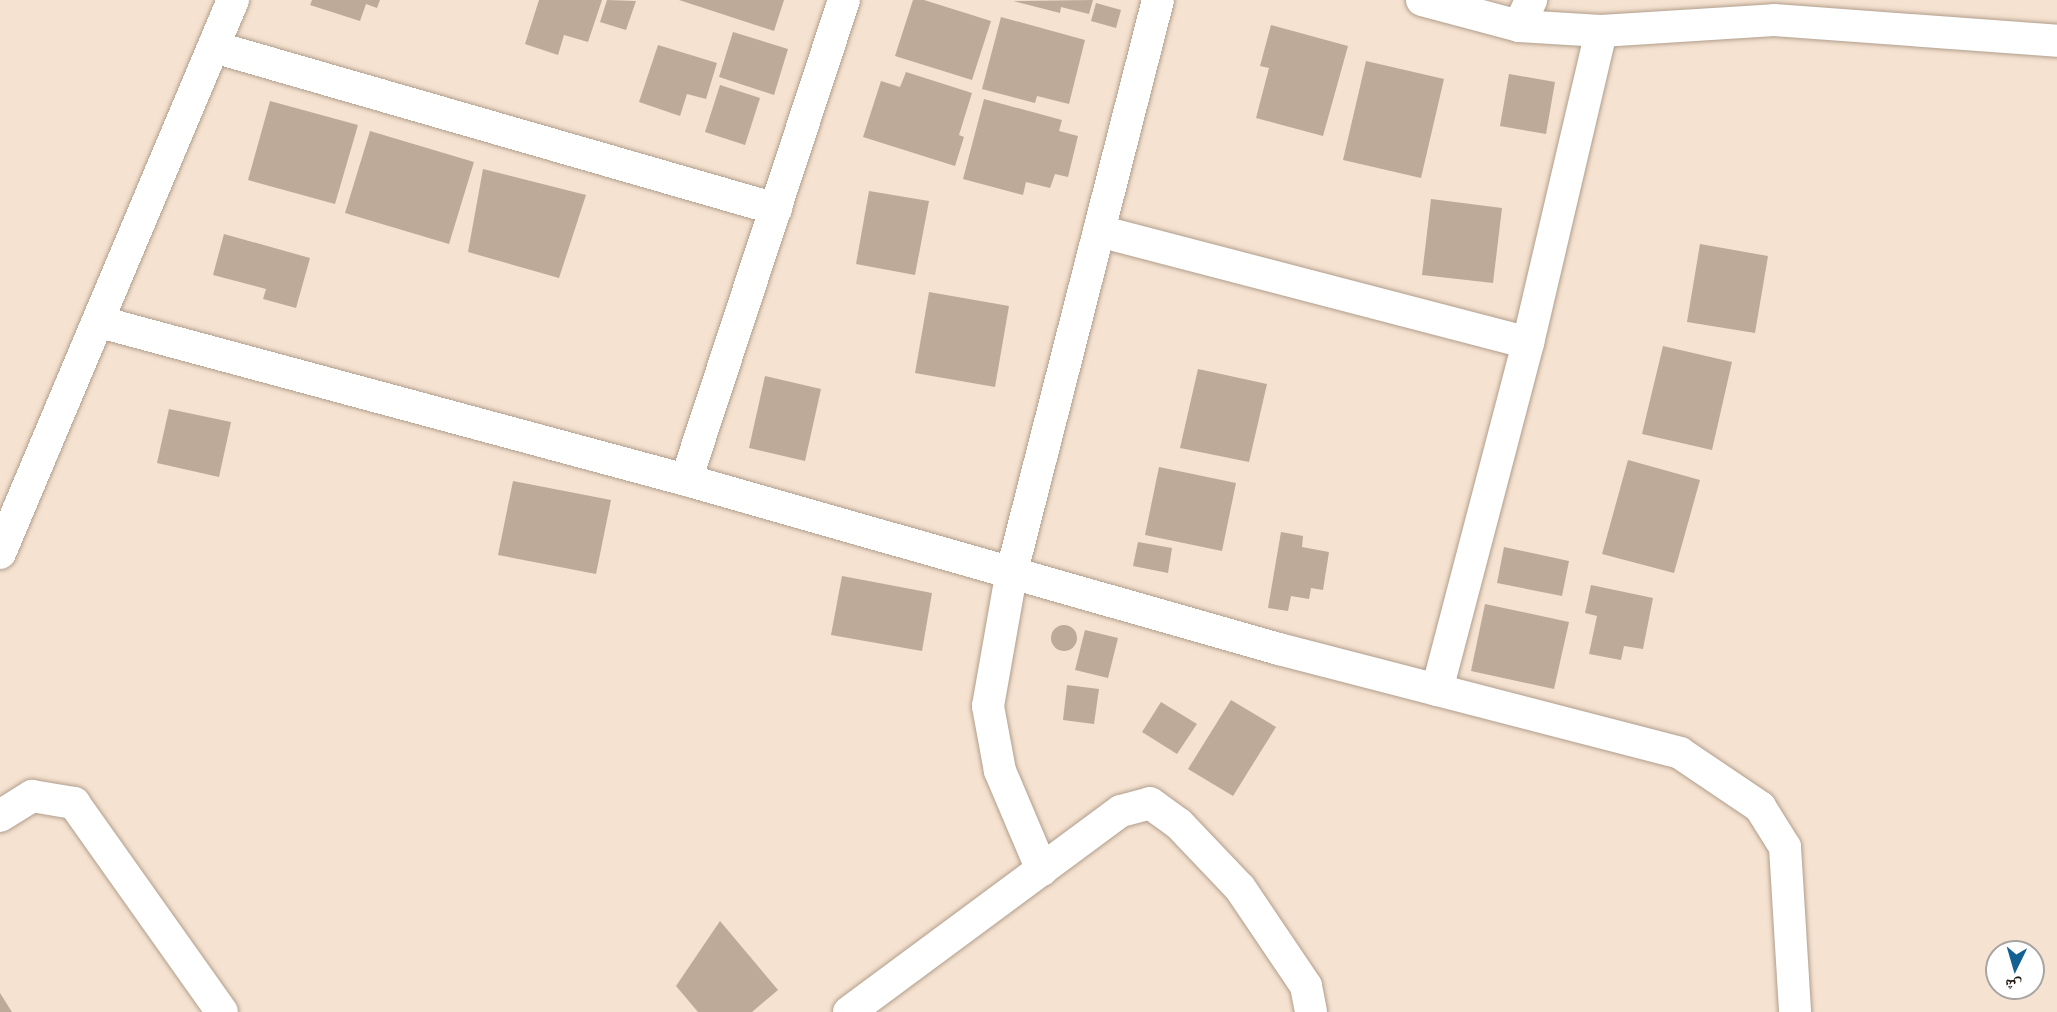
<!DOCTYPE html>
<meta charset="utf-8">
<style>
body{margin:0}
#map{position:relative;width:2057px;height:1012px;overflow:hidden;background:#f6e2d0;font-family:"IBM Plex Sans","Noto Naskh Arabic",sans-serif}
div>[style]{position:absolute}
.building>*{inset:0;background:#bdaa99}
.round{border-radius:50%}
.roads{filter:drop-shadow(0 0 2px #b09e8d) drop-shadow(0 0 2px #b09e8d)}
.minor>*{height:32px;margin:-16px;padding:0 16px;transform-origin:16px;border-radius:16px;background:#fff}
span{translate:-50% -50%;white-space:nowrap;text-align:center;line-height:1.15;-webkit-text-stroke:4.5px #fff;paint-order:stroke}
.north{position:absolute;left:1985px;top:940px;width:60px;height:60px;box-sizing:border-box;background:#fff;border:2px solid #a7a4a1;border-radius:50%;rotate:185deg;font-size:16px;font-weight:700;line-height:24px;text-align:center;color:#221b15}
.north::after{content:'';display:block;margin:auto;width:21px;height:27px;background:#136093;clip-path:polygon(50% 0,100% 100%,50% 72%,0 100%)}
</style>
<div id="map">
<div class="building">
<div style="clip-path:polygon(312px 0,380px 0,377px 8px,366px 4px,360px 21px,310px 5px)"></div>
<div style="clip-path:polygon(539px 0,602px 0,588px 42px,564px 35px,558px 55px,525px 44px)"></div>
<div style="clip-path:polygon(607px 0,636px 1px,626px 30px,600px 22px)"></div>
<div style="clip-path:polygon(679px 0,784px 0,774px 31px)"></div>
<div style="clip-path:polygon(913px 0,924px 0,991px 21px,972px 80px,895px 56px)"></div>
<div style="clip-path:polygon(1093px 0,1089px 14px,1061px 7px,1060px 13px,1013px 1px)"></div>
<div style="clip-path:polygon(1096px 3px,1121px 10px,1116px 28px,1091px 21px)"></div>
<div style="clip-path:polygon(1001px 17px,1085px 40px,1069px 104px,1037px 96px,1035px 103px,982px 89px)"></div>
<div style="clip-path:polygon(1271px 25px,1348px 46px,1323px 136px,1256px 118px,1269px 68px,1260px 66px)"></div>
<div style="clip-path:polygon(733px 32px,788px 49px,774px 95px,719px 77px)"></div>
<div style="clip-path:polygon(658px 45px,717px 63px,706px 99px,687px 94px,680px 116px,639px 102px)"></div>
<div style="clip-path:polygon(1366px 61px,1444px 79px,1421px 178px,1343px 160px)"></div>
<div style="clip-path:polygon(906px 72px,972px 93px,959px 135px,964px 137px,955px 166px,863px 137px,881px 81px,900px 87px)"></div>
<div style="clip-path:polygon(1509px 74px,1555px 82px,1546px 134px,1500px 126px)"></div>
<div style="clip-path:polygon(720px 85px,760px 98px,745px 145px,705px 132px)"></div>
<div style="clip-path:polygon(984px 99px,1062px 120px,1059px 131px,1078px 136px,1068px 177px,1055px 174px,1050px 188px,1026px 182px,1023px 195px,963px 179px)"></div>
<div style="clip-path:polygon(270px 101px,358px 125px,335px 204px,248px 180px)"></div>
<div style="clip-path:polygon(370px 131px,474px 162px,449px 244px,345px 213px)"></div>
<div style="clip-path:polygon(483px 169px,586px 195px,559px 278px,468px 252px)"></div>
<div style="clip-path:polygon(869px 191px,929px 201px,915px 275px,856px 264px)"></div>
<div style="clip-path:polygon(1431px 199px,1502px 208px,1493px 283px,1422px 275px)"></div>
<div style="clip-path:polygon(224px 234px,310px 258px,296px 308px,263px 299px,266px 289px,213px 275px)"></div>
<div style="clip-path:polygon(1700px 244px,1768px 256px,1755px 333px,1687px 322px)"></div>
<div style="clip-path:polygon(929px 292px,1009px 306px,995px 387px,915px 373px)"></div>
<div style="clip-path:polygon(1663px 346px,1732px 362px,1712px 450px,1642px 434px)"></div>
<div style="clip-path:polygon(1198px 369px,1267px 384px,1249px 462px,1180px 448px)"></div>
<div style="clip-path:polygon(765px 376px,821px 389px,805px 461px,749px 448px)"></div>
<div style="clip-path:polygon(169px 409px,231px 422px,219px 477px,157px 463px)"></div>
<div style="clip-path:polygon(1628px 460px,1700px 480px,1674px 573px,1602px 554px)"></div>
<div style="clip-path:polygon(1159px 467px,1236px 483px,1222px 551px,1145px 535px)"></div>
<div style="clip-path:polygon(513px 481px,611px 500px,596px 574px,498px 555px)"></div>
<div style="clip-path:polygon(1281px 532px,1303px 536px,1302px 547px,1329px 552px,1323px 590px,1311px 588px,1309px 599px,1291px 596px,1288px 611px,1268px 608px)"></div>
<div style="clip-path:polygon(1138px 542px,1172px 548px,1168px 573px,1133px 566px)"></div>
<div style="clip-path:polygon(1504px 547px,1569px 561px,1562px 596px,1497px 583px)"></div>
<div style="clip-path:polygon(842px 576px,932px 593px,922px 651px,831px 635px)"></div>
<div style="clip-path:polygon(1591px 585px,1653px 598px,1643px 649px,1624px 646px,1621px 660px,1589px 654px,1597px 616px,1585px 613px)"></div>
<div style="clip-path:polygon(1485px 604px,1569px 622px,1554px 689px,1471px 671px)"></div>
<div class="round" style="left:1051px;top:625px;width:26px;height:26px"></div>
<div style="clip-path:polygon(1085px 630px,1118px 638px,1108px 678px,1075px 670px)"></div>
<div style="clip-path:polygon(1067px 685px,1099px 689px,1094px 724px,1063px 720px)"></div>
<div style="clip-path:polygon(1231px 700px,1276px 727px,1233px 796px,1188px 769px)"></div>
<div style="clip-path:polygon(1161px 702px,1197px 724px,1177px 754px,1142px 732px)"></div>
<div style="clip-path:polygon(720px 921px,778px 990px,752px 1012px,698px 1012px,676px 986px)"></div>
<div style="clip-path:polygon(0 993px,12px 1012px,0 1012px)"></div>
</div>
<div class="roads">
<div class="minor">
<div style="left:1422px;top:0;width:100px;rotate:15deg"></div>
<div style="left:1519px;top:26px;width:82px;rotate:3.5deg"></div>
<div style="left:1601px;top:31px;width:173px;rotate:-3.6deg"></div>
<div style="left:1774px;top:20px;width:284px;rotate:4.2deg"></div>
<div style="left:1519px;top:26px;width:29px;rotate:-65deg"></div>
<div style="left:214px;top:47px;width:585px;rotate:16.08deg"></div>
<div style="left:1099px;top:231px;width:443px;rotate:14.6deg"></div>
<div style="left:100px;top:322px;width:607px;rotate:15.09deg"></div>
<div style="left:686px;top:480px;width:617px;rotate:15.91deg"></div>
<div style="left:1279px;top:649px;width:414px;rotate:14.5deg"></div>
<div style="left:1680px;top:753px;width:97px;rotate:34deg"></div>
<div style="left:1760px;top:807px;width:47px;rotate:58deg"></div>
<div style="left:1785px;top:847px;width:165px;rotate:86.5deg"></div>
<div style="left:686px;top:480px;width:505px;rotate:-71.78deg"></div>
<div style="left:0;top:553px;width:600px;rotate:-67.15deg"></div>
<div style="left:1437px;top:690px;width:359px;rotate:-75.3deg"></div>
<div style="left:1528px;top:343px;width:320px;rotate:-76.8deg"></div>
<div style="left:0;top:816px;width:38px;rotate:-32deg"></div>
<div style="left:32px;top:796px;width:43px;rotate:9.5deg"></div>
<div style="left:74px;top:803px;width:256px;rotate:54.7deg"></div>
<div style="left:1042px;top:870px;width:108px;rotate:-113deg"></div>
<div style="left:1000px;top:771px;width:66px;rotate:-100.5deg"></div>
<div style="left:988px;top:706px;width:133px;rotate:-80deg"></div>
<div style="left:1011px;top:575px;width:593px;rotate:-75.66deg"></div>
<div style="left:849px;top:1012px;width:338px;rotate:-36.5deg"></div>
<div style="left:1121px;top:811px;width:30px;rotate:-15deg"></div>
<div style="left:1150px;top:803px;width:36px;rotate:36deg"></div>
<div style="left:1179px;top:824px;width:88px;rotate:46.4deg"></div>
<div style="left:1240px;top:888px;width:118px;rotate:56deg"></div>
<div style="left:1306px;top:986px;width:26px;rotate:79deg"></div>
</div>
</div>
<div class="north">ش</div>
</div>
